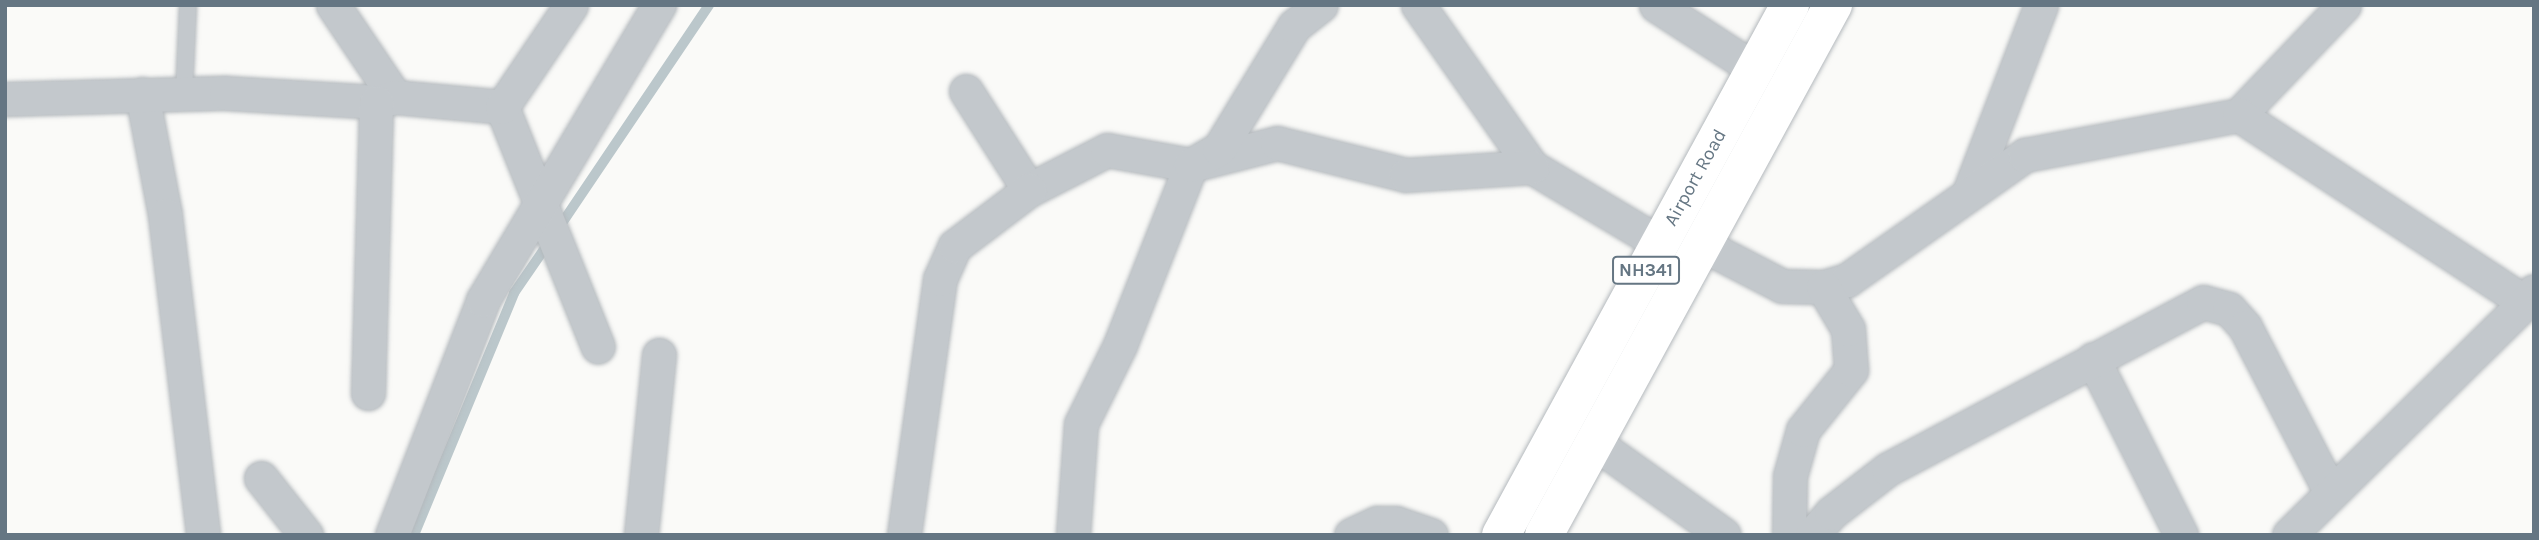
<!DOCTYPE html>
<style>
body{margin:0}
#map{position:relative;width:2539px;height:540px;overflow:hidden;background:#fafaf8;font-family:Karla,sans-serif}
div>[style]{position:absolute}
.stream>*{height:10px;margin:-5px;padding:0 5px;transform-origin:5px;border-radius:5px;background:#bbc7cb}
.roads{filter:drop-shadow(0 0 2px #b4b9bd) drop-shadow(0 0 2px #b4b9bd)}
.lane>*{height:16px;margin:-8px;padding:0 8px;transform-origin:8px;border-radius:8px;background:#c3c8cc}
.street>*{height:33px;margin:-16.5px;padding:0 16.5px;transform-origin:16.5px;border-radius:16.5px;background:#c3c8cc}
.highway>*{height:38px;margin:-19px;padding:0 19px;transform-origin:19px;border-radius:19px;background:#fff}
span{translate:-50% -50%;white-space:nowrap;text-align:center;line-height:1.15;-webkit-text-stroke:7px #fff;paint-order:stroke}
.shield-label span{padding:2px 5px;background:#fff;border:2px solid;border-radius:5px;-webkit-text-stroke-width:0}
.shield-label{font-size:18px;color:#657683;font-weight:700}
.street-label{font-size:19px;color:#657683}
.frame{position:absolute;inset:0;border:7px solid #657683;pointer-events:none}
</style>
<div id="map">
<div class="stream">
<div style="left:558px;top:229px;width:270px;rotate:-56deg"></div>
<div style="left:414px;top:535px;width:262px;rotate:-67.5deg"></div>
<div style="left:514px;top:293px;width:62px;rotate:-55.5deg"></div>
</div>
<div class="roads">
<div class="lane">
<div style="left:184px;top:93px;width:88px;rotate:-87.4deg"></div>
</div>
<div class="street">
<div style="left:333px;top:5px;width:111px;rotate:56deg"></div>
<div style="left:1418px;top:5px;width:198px;rotate:54.9deg"></div>
<div style="left:1532px;top:167px;width:150px;rotate:30.8deg"></div>
<div style="left:1656px;top:5px;width:118px;rotate:32.9deg"></div>
<div style="left:966px;top:91px;width:117px;rotate:57.5deg"></div>
<div style="left:1029px;top:190px;width:88px;rotate:-27.1deg"></div>
<div style="left:1107px;top:150px;width:85px;rotate:10.1deg"></div>
<div style="left:1191px;top:165px;width:89px;rotate:-14.3deg"></div>
<div style="left:1277px;top:143px;width:133px;rotate:13.9deg"></div>
<div style="left:1406px;top:175px;width:126px;rotate:-3.6deg"></div>
<div style="left:142px;top:94px;width:123px;rotate:79.2deg"></div>
<div style="left:165px;top:215px;width:322px;rotate:83.2deg"></div>
<div style="left:5px;top:99px;width:221px;rotate:-1.6deg"></div>
<div style="left:226px;top:93px;width:150px;rotate:3.4deg"></div>
<div style="left:376px;top:102px;width:20px;rotate:-15deg"></div>
<div style="left:395px;top:97px;width:107px;rotate:5.3deg"></div>
<div style="left:502px;top:107px;width:258px;rotate:68.2deg"></div>
<div style="left:502px;top:107px;width:123px;rotate:-55.9deg"></div>
<div style="left:2239px;top:115px;width:152px;rotate:-46.3deg"></div>
<div style="left:1970px;top:190px;width:198px;rotate:-69deg"></div>
<div style="left:1703px;top:245px;width:89px;rotate:27.4deg"></div>
<div style="left:1782px;top:286px;width:41px;rotate:1.4deg"></div>
<div style="left:1823px;top:287px;width:25px;rotate:-16deg"></div>
<div style="left:1847px;top:280px;width:218px;rotate:-35.1deg"></div>
<div style="left:2025px;top:155px;width:218px;rotate:-10.6deg"></div>
<div style="left:2239px;top:115px;width:342px;rotate:33.2deg"></div>
<div style="left:2525px;top:302px;width:14px;rotate:-51deg"></div>
<div style="left:2093px;top:359px;width:197px;rotate:63.4deg"></div>
<div style="left:368px;top:393px;width:291px;rotate:-88.4deg"></div>
<div style="left:1595px;top:443px;width:158px;rotate:35.5deg"></div>
<div style="left:261px;top:478px;width:73px;rotate:51.7deg"></div>
<div style="left:392px;top:535px;width:252px;rotate:-68.8deg"></div>
<div style="left:483px;top:300px;width:344px;rotate:-59.2deg"></div>
<div style="left:641px;top:535px;width:181px;rotate:-84.3deg"></div>
<div style="left:904px;top:535px;width:259px;rotate:-82deg"></div>
<div style="left:940px;top:279px;width:36px;rotate:-66deg"></div>
<div style="left:955px;top:246px;width:93px;rotate:-37.1deg"></div>
<div style="left:1073px;top:535px;width:111px;rotate:-85.9deg"></div>
<div style="left:1081px;top:424px;width:88px;rotate:-63.7deg"></div>
<div style="left:1120px;top:345px;width:193px;rotate:-68.5deg"></div>
<div style="left:1191px;top:165px;width:32px;rotate:-30deg"></div>
<div style="left:1219px;top:149px;width:144px;rotate:-58.6deg"></div>
<div style="left:1294px;top:26px;width:34px;rotate:-38deg"></div>
<div style="left:1351px;top:535px;width:29px;rotate:-25deg"></div>
<div style="left:1377px;top:523px;width:19px"></div>
<div style="left:1396px;top:523px;width:37px;rotate:19deg"></div>
<div style="left:1789px;top:535px;width:59px;rotate:-89deg"></div>
<div style="left:1790px;top:476px;width:48px;rotate:-74.2deg"></div>
<div style="left:1803px;top:430px;width:77px;rotate:-51.3deg"></div>
<div style="left:1851px;top:370px;width:41px;rotate:-94.2deg"></div>
<div style="left:1848px;top:329px;width:49px;rotate:-120.8deg"></div>
<div style="left:1812px;top:535px;width:29px;rotate:-49deg"></div>
<div style="left:1831px;top:513px;width:72px;rotate:-37.7deg"></div>
<div style="left:1888px;top:469px;width:357px;rotate:-27.9deg"></div>
<div style="left:2203px;top:302px;width:27px;rotate:15deg"></div>
<div style="left:2229px;top:309px;width:24px;rotate:48deg"></div>
<div style="left:2245px;top:327px;width:187px;rotate:62.6deg"></div>
<div style="left:2289px;top:535px;width:332px;rotate:-44.6deg"></div>
</div>
<div class="highway">
<div style="left:1501px;top:535px;width:604px;rotate:-61.4deg"></div>
<div style="left:1544px;top:535px;width:604px;rotate:-61.4deg"></div>
</div>
</div>
<div class="shield-label">
<span style="left:1646px;top:270px">NH341</span>
</div>
<div class="street-label">
<span style="left:1696px;top:178px;rotate:-61deg">Airport Road</span>
</div>
<div class="frame"></div>
</div>
